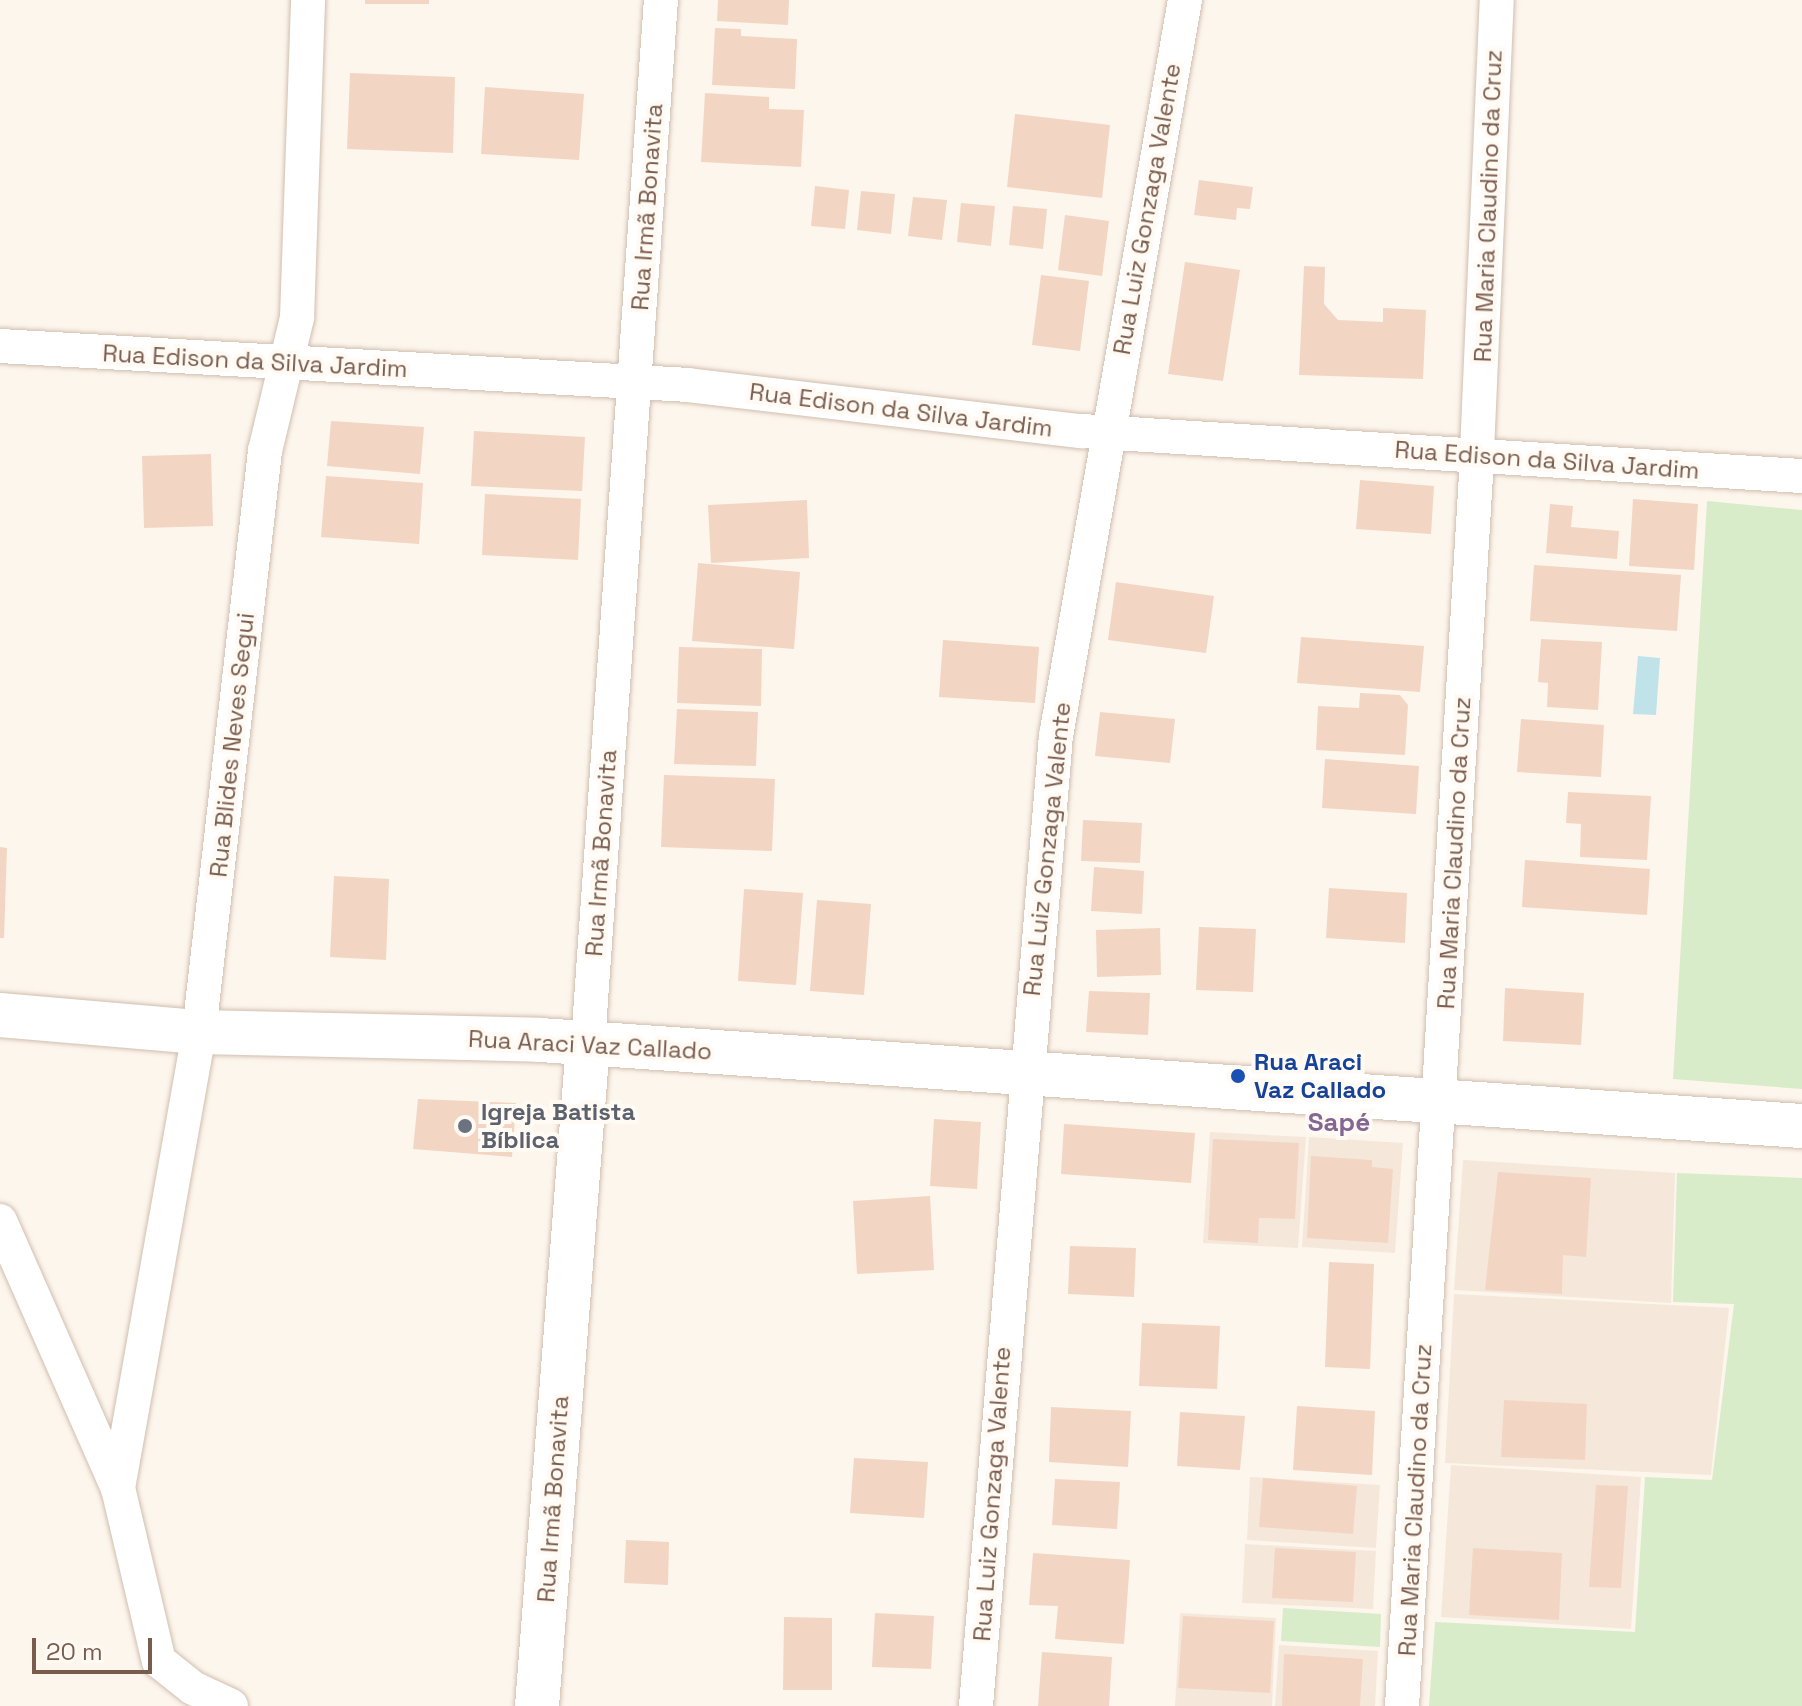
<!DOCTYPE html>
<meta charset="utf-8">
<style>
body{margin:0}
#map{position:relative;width:1802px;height:1706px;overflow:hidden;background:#fdf6ec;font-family:"Space Grotesk",sans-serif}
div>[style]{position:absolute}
.residential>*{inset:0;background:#f5e8da}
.green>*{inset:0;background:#d8ecc9}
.water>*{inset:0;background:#bfe3e8}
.building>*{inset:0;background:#f3d5c3}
.roads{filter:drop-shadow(0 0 2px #d1beb0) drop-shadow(0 0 2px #d1beb0)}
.minor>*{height:34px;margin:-17px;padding:0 17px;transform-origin:17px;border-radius:17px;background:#fff}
.secondary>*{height:44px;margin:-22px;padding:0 22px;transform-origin:22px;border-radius:22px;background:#fff}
.dots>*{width:22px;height:22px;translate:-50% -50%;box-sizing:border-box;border:4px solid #fffaf3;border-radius:50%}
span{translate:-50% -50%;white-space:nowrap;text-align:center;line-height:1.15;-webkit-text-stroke:8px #fffaf3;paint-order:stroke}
.street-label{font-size:24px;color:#7a5c4d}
.transit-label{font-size:24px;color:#164399;font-weight:700}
.left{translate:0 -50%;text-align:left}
.worship-label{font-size:24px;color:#5b616d;font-weight:700}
.neighbourhood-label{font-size:26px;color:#846695;font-weight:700}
.scale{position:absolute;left:32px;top:1638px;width:120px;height:36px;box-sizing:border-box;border:4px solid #7a5c4d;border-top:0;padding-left:10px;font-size:24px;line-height:28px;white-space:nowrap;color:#7a5c4d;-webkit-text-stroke:6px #fffaf3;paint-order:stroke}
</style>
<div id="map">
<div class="residential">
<div style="clip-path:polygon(1210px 1132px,1306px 1137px,1298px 1248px,1203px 1243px)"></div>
<div style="clip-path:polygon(1309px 1137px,1403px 1143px,1395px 1253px,1302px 1247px)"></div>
<div style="clip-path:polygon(1463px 1160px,1675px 1173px,1671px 1303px,1454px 1290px)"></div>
<div style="clip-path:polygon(1454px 1294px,1729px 1308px,1711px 1475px,1445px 1463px)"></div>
<div style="clip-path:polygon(1451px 1465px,1641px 1477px,1631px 1629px,1441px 1617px)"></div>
<div style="clip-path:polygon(1250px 1477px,1380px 1485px,1376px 1548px,1247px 1540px)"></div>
<div style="clip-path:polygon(1245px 1544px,1376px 1551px,1373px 1609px,1242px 1603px)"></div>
<div style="clip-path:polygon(1180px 1613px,1276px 1618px,1272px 1706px,1175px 1706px)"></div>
<div style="clip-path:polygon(1279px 1645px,1378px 1651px,1375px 1706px,1275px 1706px)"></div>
</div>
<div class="green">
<div style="clip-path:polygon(1707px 501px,1802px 510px,1802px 1089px,1673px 1079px)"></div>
<div style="clip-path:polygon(1677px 1173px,1802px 1178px,1802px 1706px,1429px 1706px,1435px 1622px,1635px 1632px,1645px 1477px,1712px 1480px,1734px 1304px,1673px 1302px)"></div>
<div style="clip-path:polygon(1283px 1608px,1381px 1614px,1380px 1647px,1281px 1641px)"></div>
</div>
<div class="water">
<div style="clip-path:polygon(1638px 656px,1660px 658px,1656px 715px,1633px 714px)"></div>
</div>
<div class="building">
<div style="clip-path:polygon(365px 0,429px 0,429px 4px,365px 4px)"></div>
<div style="clip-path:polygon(718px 0,789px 0,788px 25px,717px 21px)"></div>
<div style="clip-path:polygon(715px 28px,741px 29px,741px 36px,797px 39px,795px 89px,712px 85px)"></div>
<div style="clip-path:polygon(350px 73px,455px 77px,453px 153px,347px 149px)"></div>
<div style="clip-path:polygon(485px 87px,584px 94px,579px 160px,481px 154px)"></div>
<div style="clip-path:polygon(705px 93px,769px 97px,769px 109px,804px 110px,801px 167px,701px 162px)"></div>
<div style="clip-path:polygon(1015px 114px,1110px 125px,1102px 198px,1007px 187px)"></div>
<div style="clip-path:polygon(1199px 180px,1253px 187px,1250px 209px,1237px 208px,1236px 220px,1194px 215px)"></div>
<div style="clip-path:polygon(815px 186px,849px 190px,845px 229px,811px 226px)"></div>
<div style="clip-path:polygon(861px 191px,895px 194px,891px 234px,857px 230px)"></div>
<div style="clip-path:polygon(913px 197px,947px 200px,942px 240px,908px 236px)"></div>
<div style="clip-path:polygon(961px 203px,995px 206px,991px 246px,957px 242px)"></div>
<div style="clip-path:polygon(1013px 206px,1047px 209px,1043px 249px,1009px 245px)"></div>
<div style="clip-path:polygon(1065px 215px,1109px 221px,1102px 276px,1058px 270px)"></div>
<div style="clip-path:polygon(1185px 262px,1240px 270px,1223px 381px,1168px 374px)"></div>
<div style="clip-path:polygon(1304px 266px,1325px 267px,1324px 304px,1338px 320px,1383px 322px,1383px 308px,1426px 310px,1423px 379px,1299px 375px)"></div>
<div style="clip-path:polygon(1041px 275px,1089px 281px,1080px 351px,1032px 345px)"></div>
<div style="clip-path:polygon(331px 421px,424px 427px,420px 474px,327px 466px)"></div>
<div style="clip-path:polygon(474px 431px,585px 437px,582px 491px,471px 486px)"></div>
<div style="clip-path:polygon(211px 454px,213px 526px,144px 528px,142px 456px)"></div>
<div style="clip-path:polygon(326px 476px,423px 483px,419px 544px,321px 537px)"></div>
<div style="clip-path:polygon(1360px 480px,1434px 486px,1431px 534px,1356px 529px)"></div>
<div style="clip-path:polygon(485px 494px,581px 499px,578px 560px,482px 555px)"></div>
<div style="clip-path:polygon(1633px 499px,1698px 504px,1694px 570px,1629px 566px)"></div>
<div style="clip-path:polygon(807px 500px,809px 558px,711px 563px,708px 505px)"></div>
<div style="clip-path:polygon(1550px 504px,1573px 506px,1571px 527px,1619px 531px,1617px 559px,1546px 553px)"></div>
<div style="clip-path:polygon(698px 563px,800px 572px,794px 649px,692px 641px)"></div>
<div style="clip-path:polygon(1534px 565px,1681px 575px,1677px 631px,1530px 621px)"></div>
<div style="clip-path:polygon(1116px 582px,1214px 596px,1206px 653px,1108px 640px)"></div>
<div style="clip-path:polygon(1301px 637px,1424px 646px,1420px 692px,1297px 683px)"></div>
<div style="clip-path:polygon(1541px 639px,1602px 642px,1598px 710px,1547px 707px,1548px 683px,1538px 682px)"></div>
<div style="clip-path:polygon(943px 640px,1039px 647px,1035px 703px,939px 697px)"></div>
<div style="clip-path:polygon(679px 647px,762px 649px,761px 706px,677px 703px)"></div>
<div style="clip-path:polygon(1360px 693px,1400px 695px,1408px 705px,1405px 755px,1316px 750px,1318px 706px,1359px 708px)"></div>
<div style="clip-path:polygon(677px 709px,758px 712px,756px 766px,674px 764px)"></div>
<div style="clip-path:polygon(1100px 712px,1175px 719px,1170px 763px,1095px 756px)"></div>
<div style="clip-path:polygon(1521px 719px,1604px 725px,1601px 777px,1517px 772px)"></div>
<div style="clip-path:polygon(1325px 759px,1419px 766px,1416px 814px,1322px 808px)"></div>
<div style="clip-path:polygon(664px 775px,775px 779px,772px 851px,661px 847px)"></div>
<div style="clip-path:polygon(1568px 792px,1651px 796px,1647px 860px,1580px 857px,1581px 824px,1566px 823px)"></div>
<div style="clip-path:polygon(1083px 820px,1142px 823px,1140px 863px,1081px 861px)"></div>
<div style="clip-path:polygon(0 847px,7px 848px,4px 938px,0 938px)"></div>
<div style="clip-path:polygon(1525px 860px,1650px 869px,1647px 915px,1522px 907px)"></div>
<div style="clip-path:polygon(1094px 867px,1144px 871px,1142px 914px,1091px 911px)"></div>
<div style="clip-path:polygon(334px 876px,389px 879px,386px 960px,330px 957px)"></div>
<div style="clip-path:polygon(1329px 888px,1407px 893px,1405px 943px,1326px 938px)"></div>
<div style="clip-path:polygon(744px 889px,803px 893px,796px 985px,738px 981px)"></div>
<div style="clip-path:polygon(817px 900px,871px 904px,864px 995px,810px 991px)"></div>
<div style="clip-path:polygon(1199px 927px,1256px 929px,1253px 992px,1196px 990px)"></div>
<div style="clip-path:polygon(1160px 928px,1161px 975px,1097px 977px,1096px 930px)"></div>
<div style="clip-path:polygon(1505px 988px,1584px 993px,1581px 1045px,1503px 1041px)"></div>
<div style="clip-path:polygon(1089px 991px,1150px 993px,1148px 1035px,1086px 1032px)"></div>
<div style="clip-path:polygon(418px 1099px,516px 1103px,512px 1157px,413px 1149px)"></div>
<div style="clip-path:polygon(934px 1119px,981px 1122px,977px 1189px,930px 1186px)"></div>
<div style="clip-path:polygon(1064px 1124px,1195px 1133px,1191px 1183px,1061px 1174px)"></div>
<div style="clip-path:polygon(1213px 1139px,1299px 1143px,1295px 1219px,1259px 1218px,1258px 1243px,1208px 1240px)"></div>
<div style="clip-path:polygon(1311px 1156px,1372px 1160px,1372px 1167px,1393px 1169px,1388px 1243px,1307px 1238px)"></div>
<div style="clip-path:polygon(1498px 1172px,1591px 1178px,1586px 1257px,1563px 1255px,1562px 1294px,1485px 1290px)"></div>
<div style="clip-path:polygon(930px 1196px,934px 1270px,857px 1274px,853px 1201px)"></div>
<div style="clip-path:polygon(1070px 1246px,1136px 1248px,1134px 1297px,1068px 1294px)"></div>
<div style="clip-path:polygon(1329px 1262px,1374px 1264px,1370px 1369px,1325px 1367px)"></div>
<div style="clip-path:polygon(1142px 1323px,1220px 1326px,1217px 1389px,1139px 1386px)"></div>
<div style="clip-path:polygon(1504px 1400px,1587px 1404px,1585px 1460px,1501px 1457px)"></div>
<div style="clip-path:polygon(1297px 1406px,1375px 1411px,1372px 1475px,1293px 1470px)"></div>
<div style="clip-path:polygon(1051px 1407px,1131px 1411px,1128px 1467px,1049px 1462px)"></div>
<div style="clip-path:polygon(1180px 1412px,1245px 1416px,1240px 1470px,1177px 1466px)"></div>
<div style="clip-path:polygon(854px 1458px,928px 1462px,924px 1518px,850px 1513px)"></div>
<div style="clip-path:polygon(1263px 1478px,1357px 1486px,1353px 1534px,1259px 1527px)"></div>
<div style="clip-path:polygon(1055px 1479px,1120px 1482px,1117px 1529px,1052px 1525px)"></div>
<div style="clip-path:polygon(1596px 1485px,1628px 1486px,1621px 1588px,1589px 1587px)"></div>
<div style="clip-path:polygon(626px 1540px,669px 1542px,668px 1585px,624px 1583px)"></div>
<div style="clip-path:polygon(1275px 1548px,1356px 1552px,1353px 1602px,1272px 1598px)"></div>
<div style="clip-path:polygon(1473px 1548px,1562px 1553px,1559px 1620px,1469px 1615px)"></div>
<div style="clip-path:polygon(1033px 1553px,1130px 1560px,1124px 1644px,1055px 1639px,1058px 1606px,1029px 1605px)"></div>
<div style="clip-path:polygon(875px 1613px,934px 1616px,931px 1669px,872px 1667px)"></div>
<div style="clip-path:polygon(1183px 1616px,1274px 1621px,1270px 1693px,1178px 1688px)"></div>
<div style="clip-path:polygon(784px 1617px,832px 1618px,832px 1690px,783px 1690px)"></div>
<div style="clip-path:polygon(1042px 1652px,1112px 1657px,1109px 1706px,1038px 1706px)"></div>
<div style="clip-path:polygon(1284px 1654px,1363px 1659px,1360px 1706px,1282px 1706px)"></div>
</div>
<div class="roads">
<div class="minor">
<div style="left:0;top:346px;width:689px;rotate:3.24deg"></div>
<div style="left:688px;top:385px;width:397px;rotate:6.7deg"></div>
<div style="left:1082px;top:431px;width:721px;rotate:3.58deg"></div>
<div style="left:588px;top:1043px;width:1046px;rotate:-86deg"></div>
<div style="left:0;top:1221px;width:292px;rotate:66.2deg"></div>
<div style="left:118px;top:1488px;width:178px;rotate:76.7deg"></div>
<div style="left:159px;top:1661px;width:43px;rotate:38.5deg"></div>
<div style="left:193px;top:1688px;width:42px;rotate:25.3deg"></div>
<div style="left:118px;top:1488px;width:463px;rotate:-79.9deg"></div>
<div style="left:199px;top:1032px;width:585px;rotate:-83.52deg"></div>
<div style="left:265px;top:451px;width:137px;rotate:-76.5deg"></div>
<div style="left:297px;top:318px;width:318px;rotate:-88deg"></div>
<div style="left:976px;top:1706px;width:973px;rotate:-85.29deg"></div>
<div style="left:1056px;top:736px;width:747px;rotate:-80.06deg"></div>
<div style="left:1402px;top:1706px;width:1233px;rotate:-86.56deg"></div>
<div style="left:1476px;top:475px;width:475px;rotate:-87.5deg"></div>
</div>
<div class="secondary">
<div style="left:0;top:1015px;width:200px;rotate:4.9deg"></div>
<div style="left:199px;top:1032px;width:341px;rotate:1.3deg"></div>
<div style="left:540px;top:1040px;width:1265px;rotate:3.9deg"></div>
<div style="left:537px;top:1706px;width:665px;rotate:-85.6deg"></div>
</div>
</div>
<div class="dots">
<div style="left:1238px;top:1076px;background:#1a4fb4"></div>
<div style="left:465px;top:1126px;background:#6b7280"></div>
</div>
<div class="street-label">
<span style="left:1488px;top:206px;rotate:-88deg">Rua Maria Claudino da Cruz</span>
<span style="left:647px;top:207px;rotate:-86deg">Rua Irmã Bonavita</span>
<span style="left:1147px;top:209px;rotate:-80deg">Rua Luiz Gonzaga Valente</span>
<span style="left:255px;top:361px;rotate:3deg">Rua Edison da Silva Jardim</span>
<span style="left:901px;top:410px;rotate:7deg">Rua Edison da Silva Jardim</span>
<span style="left:1547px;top:460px;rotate:4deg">Rua Edison da Silva Jardim</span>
<span style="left:232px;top:745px;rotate:-84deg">Rua Blides Neves Segui</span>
<span style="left:1047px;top:849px;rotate:-84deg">Rua Luiz Gonzaga Valente</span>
<span style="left:601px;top:853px;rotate:-86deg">Rua Irmã Bonavita</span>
<span style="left:1454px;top:853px;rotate:-87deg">Rua Maria Claudino da Cruz</span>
<span style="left:590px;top:1045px;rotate:3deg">Rua Araci Vaz Callado</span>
<span style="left:992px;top:1494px;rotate:-86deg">Rua Luiz Gonzaga Valente</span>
<span style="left:553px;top:1499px;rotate:-86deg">Rua Irmã Bonavita</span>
<span style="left:1415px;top:1500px;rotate:-87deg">Rua Maria Claudino da Cruz</span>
</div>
<div class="transit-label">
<span class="left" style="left:1254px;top:1076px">Rua Araci<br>Vaz Callado</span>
</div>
<div class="worship-label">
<span class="left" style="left:481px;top:1126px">Igreja Batista<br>Bíblica</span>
</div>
<div class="neighbourhood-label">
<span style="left:1339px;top:1123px">Sapé</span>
</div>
<div class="scale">20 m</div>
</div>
